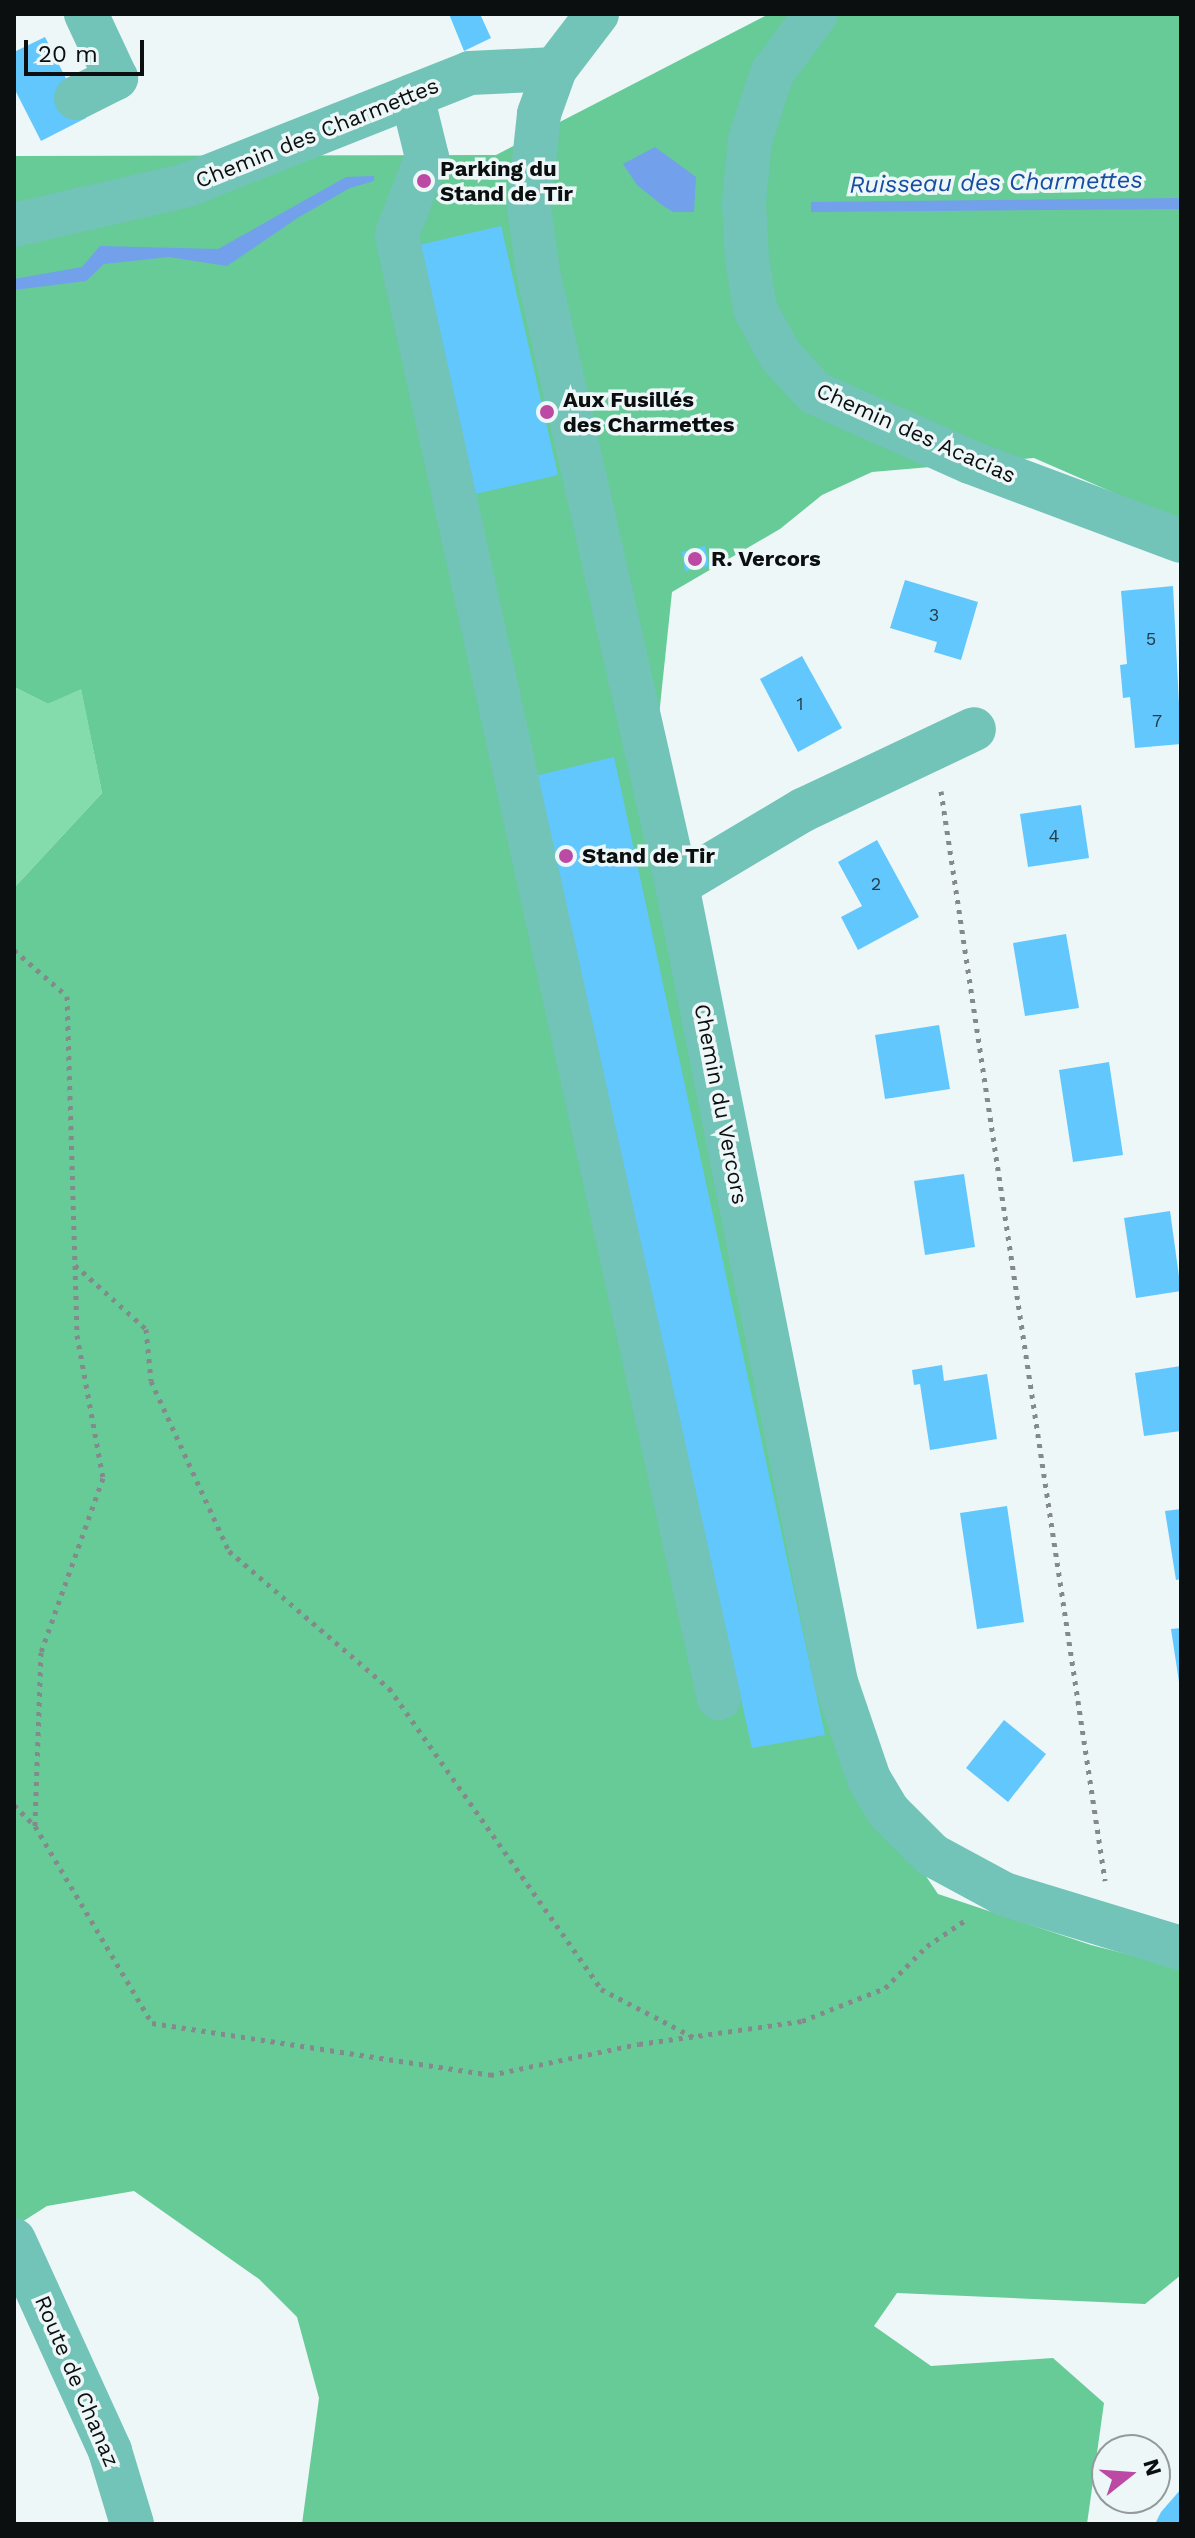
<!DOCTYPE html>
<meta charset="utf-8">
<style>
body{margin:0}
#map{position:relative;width:1195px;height:2538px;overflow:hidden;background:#edf7f8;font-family:"Work Sans",sans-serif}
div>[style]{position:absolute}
.green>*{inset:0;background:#84dcac}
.forest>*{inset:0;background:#67cb98}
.water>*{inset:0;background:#72a0eb}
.building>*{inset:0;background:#62c7fd}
.path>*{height:5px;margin-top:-2.5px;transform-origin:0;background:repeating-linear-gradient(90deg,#848a8b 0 4px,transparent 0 10px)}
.minor>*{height:44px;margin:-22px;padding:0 22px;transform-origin:22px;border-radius:22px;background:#72c3b8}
.dots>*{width:22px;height:22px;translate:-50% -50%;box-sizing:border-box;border:4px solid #edf7f8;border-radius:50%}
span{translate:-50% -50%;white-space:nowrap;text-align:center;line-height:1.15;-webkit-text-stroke:7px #edf7f8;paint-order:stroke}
.number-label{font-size:18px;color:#223d4a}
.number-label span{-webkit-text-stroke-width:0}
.street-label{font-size:22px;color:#0c0f0f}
.poi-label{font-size:22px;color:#0c0f0f;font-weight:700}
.left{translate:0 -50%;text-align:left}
.water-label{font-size:24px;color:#174ca3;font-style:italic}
.frame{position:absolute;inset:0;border:16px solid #0c0f0f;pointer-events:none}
.north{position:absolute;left:1091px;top:2434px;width:80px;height:80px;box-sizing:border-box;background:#edf7f8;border:2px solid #939a9b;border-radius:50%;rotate:73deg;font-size:22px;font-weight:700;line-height:32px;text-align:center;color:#0c0f0f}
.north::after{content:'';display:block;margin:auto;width:28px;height:36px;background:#bc4aa5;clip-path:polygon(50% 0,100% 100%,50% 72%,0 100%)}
.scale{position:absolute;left:24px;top:40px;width:120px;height:36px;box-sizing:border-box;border:4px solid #0c0f0f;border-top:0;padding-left:10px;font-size:24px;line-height:28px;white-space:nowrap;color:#0c0f0f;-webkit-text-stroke:6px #edf7f8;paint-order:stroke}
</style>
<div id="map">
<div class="green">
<div style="clip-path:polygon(14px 687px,48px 704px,81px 688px,102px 793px,14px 888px)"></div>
</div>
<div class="forest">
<div style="clip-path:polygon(769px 14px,1181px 14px,1181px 522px,1034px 458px,872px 472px,822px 495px,780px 529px,672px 592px,653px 773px,509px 206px,892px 1826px,938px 1894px,1091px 1945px,1181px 1968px,1181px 2275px,1145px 2304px,897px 2293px,874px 2326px,931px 2366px,1053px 2358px,1104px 2403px,1087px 2524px,302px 2524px,319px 2398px,297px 2317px,259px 2279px,134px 2191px,47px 2206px,14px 2227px,14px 888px,102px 793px,81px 689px,48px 704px,14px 687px,14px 156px,496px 155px)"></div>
</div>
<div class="water">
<div style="clip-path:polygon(655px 147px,696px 177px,694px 212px,673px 212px,662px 205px,637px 185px,623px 164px)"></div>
<div style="clip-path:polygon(374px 176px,374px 181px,350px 188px,299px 217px,227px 266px,169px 257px,104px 264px,86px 281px,14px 290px,14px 279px,82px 267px,100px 246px,218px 249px,346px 177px)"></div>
<div style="clip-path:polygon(1181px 198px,1181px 209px,811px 212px,811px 202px)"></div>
</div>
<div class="building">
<div style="clip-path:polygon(449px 14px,480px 14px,491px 38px,464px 51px)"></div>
<div style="clip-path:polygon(45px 37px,86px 118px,41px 141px,14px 88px,14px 52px)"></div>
<div style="clip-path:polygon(501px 226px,558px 475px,475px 494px,419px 245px)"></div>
<div style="clip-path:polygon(705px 546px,709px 566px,685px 571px,682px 552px)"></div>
<div style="clip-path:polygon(905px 580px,978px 602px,961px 660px,934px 652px,937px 642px,890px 628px)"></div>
<div style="clip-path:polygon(1173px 586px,1181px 744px,1135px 748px,1130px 697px,1123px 698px,1120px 665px,1127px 664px,1121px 591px)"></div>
<div style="clip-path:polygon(802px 656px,842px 728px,798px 752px,760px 679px)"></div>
<div style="clip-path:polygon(614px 757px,825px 1735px,752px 1748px,535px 776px)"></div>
<div style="clip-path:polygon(1081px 805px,1089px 858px,1028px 867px,1020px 814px)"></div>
<div style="clip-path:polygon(877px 840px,919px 917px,858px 950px,841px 917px,862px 906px,838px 862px)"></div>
<div style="clip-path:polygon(1066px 934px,1079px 1008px,1025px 1016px,1013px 943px)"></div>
<div style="clip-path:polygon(939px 1025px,950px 1089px,885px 1099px,875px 1035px)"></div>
<div style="clip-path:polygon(1109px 1062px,1123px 1155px,1073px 1162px,1059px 1070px)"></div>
<div style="clip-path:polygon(964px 1174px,975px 1247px,925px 1255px,914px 1181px)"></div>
<div style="clip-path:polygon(1170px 1211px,1181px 1291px,1136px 1298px,1124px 1218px)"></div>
<div style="clip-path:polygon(942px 1365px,944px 1381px,987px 1374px,997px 1439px,930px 1450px,920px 1384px,914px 1385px,912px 1370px)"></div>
<div style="clip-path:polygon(1181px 1366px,1181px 1431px,1144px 1436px,1135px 1373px)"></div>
<div style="clip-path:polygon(1007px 1506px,1024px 1622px,977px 1629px,960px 1513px)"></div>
<div style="clip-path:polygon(1181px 1509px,1181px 1579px,1176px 1580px,1165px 1511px)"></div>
<div style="clip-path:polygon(1181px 1628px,1181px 1681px,1179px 1682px,1171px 1629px)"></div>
<div style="clip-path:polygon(1004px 1720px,1046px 1754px,1008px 1802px,966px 1768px)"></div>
<div style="clip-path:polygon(1181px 2489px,1181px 2524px,1155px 2524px,1161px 2512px)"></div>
</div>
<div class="path">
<div style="left:941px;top:791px;width:1102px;rotate:81.44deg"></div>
<div style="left:14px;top:950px;width:70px;rotate:41deg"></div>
<div style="left:67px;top:996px;width:339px;rotate:88.3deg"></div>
<div style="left:77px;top:1335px;width:145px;rotate:79.7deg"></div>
<div style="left:103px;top:1478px;width:185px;rotate:109.6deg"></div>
<div style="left:41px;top:1652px;width:174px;rotate:92deg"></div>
<div style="left:35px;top:1826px;width:229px;rotate:59.3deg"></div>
<div style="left:152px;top:2023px;width:342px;rotate:8.7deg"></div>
<div style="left:490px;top:2075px;width:152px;rotate:-11.8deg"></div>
<div style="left:639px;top:2044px;width:165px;rotate:-8deg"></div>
<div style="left:802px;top:2021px;width:89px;rotate:-21.7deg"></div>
<div style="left:885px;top:1988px;width:59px;rotate:-45deg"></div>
<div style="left:927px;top:1946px;width:45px;rotate:-34deg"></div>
<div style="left:75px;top:1265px;width:96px;rotate:42deg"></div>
<div style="left:146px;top:1329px;width:52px;rotate:84.5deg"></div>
<div style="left:151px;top:1381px;width:187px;rotate:65.4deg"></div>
<div style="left:229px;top:1551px;width:211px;rotate:40.6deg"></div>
<div style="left:389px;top:1688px;width:368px;rotate:54.8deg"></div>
<div style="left:601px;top:1989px;width:108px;rotate:27.5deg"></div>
<div style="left:14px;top:1805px;width:28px;rotate:45deg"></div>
</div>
<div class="minor">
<div style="left:597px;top:14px;width:69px;rotate:127.4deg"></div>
<div style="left:555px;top:69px;width:48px;rotate:109.6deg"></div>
<div style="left:539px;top:114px;width:95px;rotate:96.1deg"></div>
<div style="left:529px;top:208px;width:65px;rotate:82deg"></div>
<div style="left:538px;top:272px;width:629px;rotate:77.22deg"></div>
<div style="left:677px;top:885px;width:813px;rotate:78.72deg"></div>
<div style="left:836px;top:1682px;width:102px;rotate:71.2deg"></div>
<div style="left:869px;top:1779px;width:37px;rotate:59deg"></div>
<div style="left:888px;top:1811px;width:62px;rotate:45deg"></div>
<div style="left:932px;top:1855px;width:82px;rotate:28.4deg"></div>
<div style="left:1004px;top:1894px;width:185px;rotate:17deg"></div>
<div style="left:816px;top:14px;width:74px;rotate:126.7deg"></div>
<div style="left:772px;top:73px;width:71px;rotate:108.2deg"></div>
<div style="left:750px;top:140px;width:62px;rotate:95.5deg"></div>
<div style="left:744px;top:202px;width:57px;rotate:87deg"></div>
<div style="left:747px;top:259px;width:51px;rotate:80.9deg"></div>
<div style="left:755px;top:309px;width:52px;rotate:61.5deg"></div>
<div style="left:780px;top:355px;width:52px;rotate:47.4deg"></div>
<div style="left:815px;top:393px;width:170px;rotate:24deg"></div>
<div style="left:970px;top:462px;width:225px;rotate:20.5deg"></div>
<div style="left:412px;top:96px;width:63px;rotate:76.2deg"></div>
<div style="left:427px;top:157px;width:83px;rotate:111.3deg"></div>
<div style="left:397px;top:234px;width:16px;rotate:79deg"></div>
<div style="left:400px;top:250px;width:1483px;rotate:77.58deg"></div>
<div style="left:76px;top:98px;width:45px;rotate:-26.6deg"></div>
<div style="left:116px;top:78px;width:71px;rotate:-115.1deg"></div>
<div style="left:14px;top:225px;width:178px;rotate:-13deg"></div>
<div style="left:187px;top:185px;width:304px;rotate:-21.6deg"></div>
<div style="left:470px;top:73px;width:85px;rotate:-2.7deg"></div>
<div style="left:677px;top:885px;width:147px;rotate:-30.8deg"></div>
<div style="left:803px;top:810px;width:189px;rotate:-25.3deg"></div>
<div style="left:14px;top:2240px;width:232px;rotate:65.5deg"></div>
<div style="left:110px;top:2451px;width:76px;rotate:73.2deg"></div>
</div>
<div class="dots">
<div style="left:424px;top:181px;background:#bc4aa5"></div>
<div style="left:547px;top:412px;background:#bc4aa5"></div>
<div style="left:695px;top:559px;background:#bc4aa5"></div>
<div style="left:566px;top:856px;background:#bc4aa5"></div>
</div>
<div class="number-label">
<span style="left:934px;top:615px">3</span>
<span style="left:1151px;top:639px">5</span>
<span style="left:800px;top:704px">1</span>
<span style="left:1157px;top:721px">7</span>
<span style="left:1054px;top:836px">4</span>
<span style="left:876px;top:884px">2</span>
</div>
<div class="street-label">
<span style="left:317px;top:133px;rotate:-22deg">Chemin des Charmettes</span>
<span style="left:916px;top:433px;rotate:24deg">Chemin des Acacias</span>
<span style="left:721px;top:1104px;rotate:79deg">Chemin du Vercors</span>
<span style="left:77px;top:2381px;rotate:67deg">Route de Chanaz</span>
</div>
<div class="poi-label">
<span class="left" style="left:440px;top:181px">Parking du<br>Stand de Tir</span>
<span class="left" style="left:563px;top:412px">Aux Fusillés<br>des Charmettes</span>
<span class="left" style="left:711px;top:559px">R. Vercors</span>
<span class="left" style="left:582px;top:856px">Stand de Tir</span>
</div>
<div class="water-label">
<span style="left:996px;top:183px;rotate:-1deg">Ruisseau des Charmettes</span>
</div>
<div class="frame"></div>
<div class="north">N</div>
<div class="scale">20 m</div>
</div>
